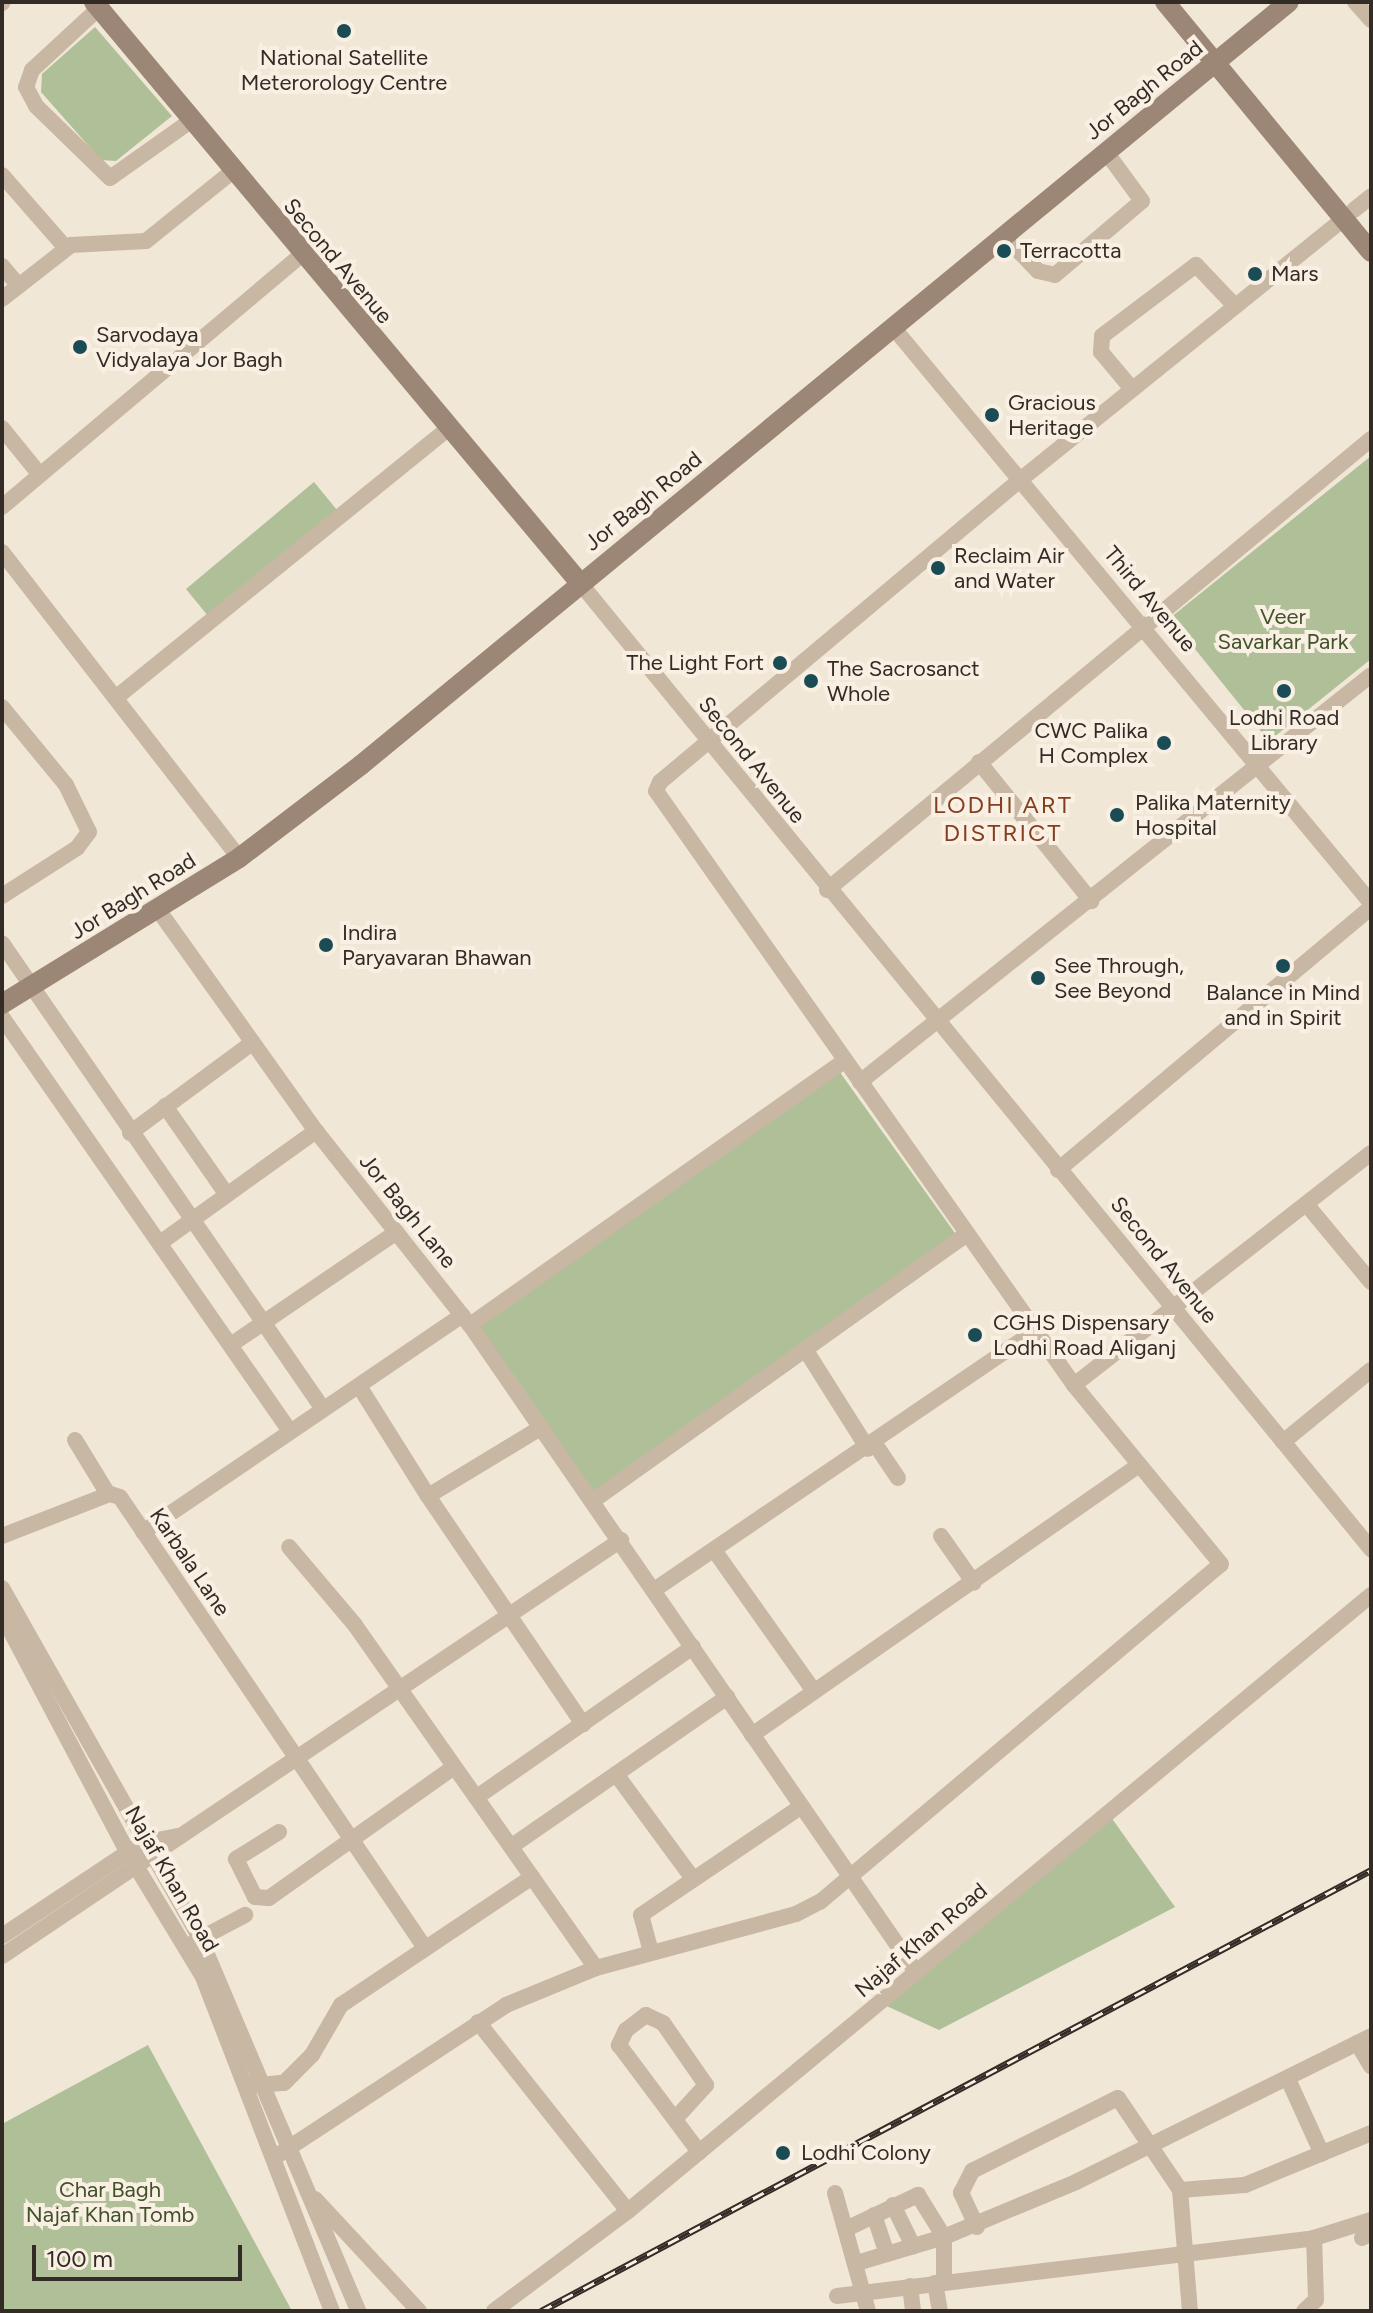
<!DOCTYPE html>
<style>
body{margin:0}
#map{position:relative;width:1373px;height:2313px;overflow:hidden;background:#f1e7d7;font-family:Figtree,sans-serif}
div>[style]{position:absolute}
.green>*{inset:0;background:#afbf97}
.street>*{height:16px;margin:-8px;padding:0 8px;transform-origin:8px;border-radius:8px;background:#c8b7a3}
.secondary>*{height:20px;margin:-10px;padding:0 10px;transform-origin:10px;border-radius:10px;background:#9c8675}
.rail>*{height:7px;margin-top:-3.5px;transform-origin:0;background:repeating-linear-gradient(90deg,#f9f0e3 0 12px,#332b25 0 24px);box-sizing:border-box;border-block:2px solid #332b25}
.dots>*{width:22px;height:22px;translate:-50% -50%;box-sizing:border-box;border:4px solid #f9f0e3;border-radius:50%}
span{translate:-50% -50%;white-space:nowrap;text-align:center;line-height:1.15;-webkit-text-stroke:8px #f9f0e3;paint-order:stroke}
.poi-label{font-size:22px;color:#332b25}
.left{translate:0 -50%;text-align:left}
.right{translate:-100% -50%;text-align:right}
.street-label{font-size:22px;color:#332b25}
.park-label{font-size:22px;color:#405229}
.neighbourhood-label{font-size:24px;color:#823e1e;letter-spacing:2px}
.frame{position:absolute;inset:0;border:4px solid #332b25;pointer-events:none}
.scale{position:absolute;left:32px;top:2245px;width:210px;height:36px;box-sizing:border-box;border:4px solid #332b25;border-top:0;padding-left:10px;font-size:24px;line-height:28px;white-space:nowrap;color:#332b25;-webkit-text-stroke:6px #f9f0e3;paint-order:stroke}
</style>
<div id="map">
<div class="green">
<div style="clip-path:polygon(95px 27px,172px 116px,116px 161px,101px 160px,41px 92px,42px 74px)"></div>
<div style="clip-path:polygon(1371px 456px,1371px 659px,1269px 741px,1170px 618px)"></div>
<div style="clip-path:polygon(314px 482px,337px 510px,208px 616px,186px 589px)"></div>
<div style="clip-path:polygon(839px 1071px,957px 1236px,594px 1497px,474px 1325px)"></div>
<div style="clip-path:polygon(1108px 1813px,1175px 1907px,939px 2030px,880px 2003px)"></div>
<div style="clip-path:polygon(148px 2045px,292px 2311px,2px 2311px,2px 2124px)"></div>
</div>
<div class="street">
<div style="left:1355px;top:2px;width:24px;rotate:48deg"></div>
<div style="left:2px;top:3px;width:1px;rotate:-45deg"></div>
<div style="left:99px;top:8px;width:91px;rotate:137.2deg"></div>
<div style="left:32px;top:70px;width:18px;rotate:109deg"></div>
<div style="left:26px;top:87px;width:21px;rotate:62deg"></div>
<div style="left:36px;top:106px;width:103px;rotate:44.2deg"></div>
<div style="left:110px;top:178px;width:100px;rotate:-35.3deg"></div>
<div style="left:2px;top:175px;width:97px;rotate:48.8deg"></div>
<div style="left:1354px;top:210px;width:22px;rotate:-39deg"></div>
<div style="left:1003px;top:235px;width:50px;rotate:45.8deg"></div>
<div style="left:1038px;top:271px;width:17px;rotate:13deg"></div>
<div style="left:1055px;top:275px;width:114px;rotate:-40.4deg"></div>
<div style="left:1142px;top:201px;width:61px;rotate:-126.3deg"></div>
<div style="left:2px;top:266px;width:26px;rotate:50deg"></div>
<div style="left:2px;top:299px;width:88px;rotate:-38deg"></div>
<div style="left:71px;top:245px;width:75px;rotate:-3.1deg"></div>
<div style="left:146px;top:241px;width:112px;rotate:-38.8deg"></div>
<div style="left:892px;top:326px;width:750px;rotate:50.3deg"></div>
<div style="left:1132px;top:389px;width:48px;rotate:-130deg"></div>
<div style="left:1101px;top:352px;width:16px;rotate:-86deg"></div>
<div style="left:1102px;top:336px;width:118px;rotate:-37.1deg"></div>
<div style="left:1196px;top:265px;width:57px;rotate:46.4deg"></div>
<div style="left:2px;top:428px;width:60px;rotate:51deg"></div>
<div style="left:2px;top:507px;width:391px;rotate:-40.1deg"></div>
<div style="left:2px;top:552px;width:387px;rotate:52.2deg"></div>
<div style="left:580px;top:583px;width:1249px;rotate:50.69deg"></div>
<div style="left:118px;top:696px;width:423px;rotate:-39deg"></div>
<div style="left:2px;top:707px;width:101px;rotate:50.6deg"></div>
<div style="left:66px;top:785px;width:52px;rotate:63.9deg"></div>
<div style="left:89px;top:832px;width:20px;rotate:127deg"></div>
<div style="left:77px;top:848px;width:89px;rotate:147.4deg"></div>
<div style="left:979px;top:762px;width:179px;rotate:51.1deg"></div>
<div style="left:827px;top:890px;width:707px;rotate:-39.66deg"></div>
<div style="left:159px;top:911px;width:270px;rotate:54.5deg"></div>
<div style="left:316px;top:1131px;width:248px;rotate:51.6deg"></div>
<div style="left:470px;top:1325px;width:786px;rotate:55.42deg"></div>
<div style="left:2px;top:943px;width:566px;rotate:55.44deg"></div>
<div style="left:2px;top:1017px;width:503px;rotate:55.2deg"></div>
<div style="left:860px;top:1082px;width:653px;rotate:-38.54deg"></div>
<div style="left:165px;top:1106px;width:108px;rotate:55.1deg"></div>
<div style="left:130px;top:1133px;width:152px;rotate:-36.4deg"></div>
<div style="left:1058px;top:1170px;width:409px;rotate:-40deg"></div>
<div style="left:1307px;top:1205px;width:100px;rotate:50.3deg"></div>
<div style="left:160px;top:1243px;width:192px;rotate:-35.7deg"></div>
<div style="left:470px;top:1325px;width:458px;rotate:-35.2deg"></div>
<div style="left:232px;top:1344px;width:199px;rotate:-34.2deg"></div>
<div style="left:805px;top:1349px;width:118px;rotate:57.8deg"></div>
<div style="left:1074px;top:1385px;width:377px;rotate:-38deg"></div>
<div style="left:359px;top:1386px;width:130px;rotate:57.9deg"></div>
<div style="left:428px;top:1496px;width:133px;rotate:-31.2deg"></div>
<div style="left:75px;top:1440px;width:63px;rotate:58.6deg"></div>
<div style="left:1283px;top:1442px;width:114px;rotate:-39.3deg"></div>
<div style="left:875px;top:1444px;width:41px;rotate:55.9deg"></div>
<div style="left:428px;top:1496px;width:276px;rotate:55.8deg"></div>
<div style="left:594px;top:1500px;width:457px;rotate:-35.5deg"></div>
<div style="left:143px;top:1532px;width:386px;rotate:-34.2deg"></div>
<div style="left:2px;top:1536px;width:116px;rotate:-21.3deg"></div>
<div style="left:110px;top:1494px;width:10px;rotate:17deg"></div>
<div style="left:120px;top:1497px;width:544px;rotate:55.93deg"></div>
<div style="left:941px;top:1536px;width:57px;rotate:54.9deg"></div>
<div style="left:714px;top:1550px;width:173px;rotate:54.7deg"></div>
<div style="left:2px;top:1588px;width:402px;rotate:60.5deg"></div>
<div style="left:200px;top:1938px;width:405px;rotate:67deg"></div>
<div style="left:654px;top:1590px;width:461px;rotate:-34.2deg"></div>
<div style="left:2px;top:1615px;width:269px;rotate:62.1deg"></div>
<div style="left:128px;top:1853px;width:145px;rotate:58.8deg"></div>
<div style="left:203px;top:1977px;width:358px;rotate:68.9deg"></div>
<div style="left:752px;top:1735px;width:468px;rotate:-34.9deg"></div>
<div style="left:616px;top:1774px;width:130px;rotate:53.7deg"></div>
<div style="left:477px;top:1797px;width:263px;rotate:-34.8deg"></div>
<div style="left:279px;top:1832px;width:51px;rotate:147.9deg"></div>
<div style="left:236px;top:1859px;width:42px;rotate:63.4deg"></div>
<div style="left:255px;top:1897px;width:14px;rotate:4deg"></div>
<div style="left:269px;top:1898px;width:227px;rotate:-35.3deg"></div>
<div style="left:512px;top:1846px;width:262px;rotate:-34.7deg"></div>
<div style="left:532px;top:1877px;width:111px;rotate:54.9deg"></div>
<div style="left:2px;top:1936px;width:168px;rotate:-33.6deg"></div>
<div style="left:142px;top:1843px;width:36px;rotate:-11deg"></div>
<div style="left:194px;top:1942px;width:58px;rotate:-27.9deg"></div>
<div style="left:651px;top:1952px;width:38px;rotate:-105deg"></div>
<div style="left:641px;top:1915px;width:194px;rotate:-34.1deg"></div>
<div style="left:2px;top:1956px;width:746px;rotate:-33.9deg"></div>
<div style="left:478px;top:2022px;width:241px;rotate:51.6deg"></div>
<div style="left:1357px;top:2043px;width:27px;rotate:59deg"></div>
<div style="left:1288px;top:2079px;width:82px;rotate:65.6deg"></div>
<div style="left:247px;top:2086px;width:37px;rotate:-5deg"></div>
<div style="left:284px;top:2083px;width:40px;rotate:-45deg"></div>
<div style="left:312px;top:2055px;width:58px;rotate:-59.9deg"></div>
<div style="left:341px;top:2005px;width:230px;rotate:-33.8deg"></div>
<div style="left:532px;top:1877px;width:308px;rotate:-125.1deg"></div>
<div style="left:355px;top:1625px;width:102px;rotate:-130.2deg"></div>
<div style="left:675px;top:2119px;width:46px;rotate:-47.6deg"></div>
<div style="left:706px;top:2085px;width:75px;rotate:-124.7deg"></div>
<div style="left:663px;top:2023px;width:19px;rotate:-155deg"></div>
<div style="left:646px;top:2015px;width:25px;rotate:143deg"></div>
<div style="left:626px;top:2030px;width:17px;rotate:115deg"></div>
<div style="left:619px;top:2045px;width:134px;rotate:53.2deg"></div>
<div style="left:275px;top:2157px;width:277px;rotate:-33.3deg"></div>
<div style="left:506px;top:2005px;width:97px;rotate:-22.3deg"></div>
<div style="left:596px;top:1968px;width:207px;rotate:-15.1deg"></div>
<div style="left:796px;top:1914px;width:27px;rotate:-27deg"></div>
<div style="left:820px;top:1902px;width:524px;rotate:-40.13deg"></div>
<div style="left:1221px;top:1564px;width:232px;rotate:-129.4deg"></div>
<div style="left:1074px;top:1385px;width:726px;rotate:-125.13deg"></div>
<div style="left:656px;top:791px;width:10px;rotate:-66deg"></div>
<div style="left:660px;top:782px;width:470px;rotate:-40deg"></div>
<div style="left:1020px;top:480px;width:416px;rotate:-38.9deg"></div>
<div style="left:1180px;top:2190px;width:65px;rotate:-4.4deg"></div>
<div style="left:1245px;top:2185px;width:136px;rotate:-22.4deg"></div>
<div style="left:835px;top:2193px;width:123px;rotate:74.4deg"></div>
<div style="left:315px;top:2199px;width:153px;rotate:47.1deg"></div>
<div style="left:893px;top:2205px;width:46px;rotate:64deg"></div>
<div style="left:874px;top:2215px;width:41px;rotate:71.6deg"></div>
<div style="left:977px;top:2227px;width:38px;rotate:-115deg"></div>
<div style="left:961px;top:2193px;width:25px;rotate:-63deg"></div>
<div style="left:972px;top:2171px;width:163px;rotate:-26.6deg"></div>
<div style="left:1118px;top:2098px;width:111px;rotate:56deg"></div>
<div style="left:1180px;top:2190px;width:121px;rotate:85.3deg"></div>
<div style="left:846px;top:2229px;width:80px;rotate:-25.3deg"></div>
<div style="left:918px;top:2195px;width:49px;rotate:58.2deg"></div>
<div style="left:944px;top:2237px;width:91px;rotate:163.4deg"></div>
<div style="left:1362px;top:2238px;width:10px;rotate:-29deg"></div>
<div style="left:944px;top:2281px;width:44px;rotate:-90deg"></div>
<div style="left:944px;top:2237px;width:143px;rotate:-22.6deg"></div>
<div style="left:1076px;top:2182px;width:329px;rotate:-26.3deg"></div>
<div style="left:935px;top:2283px;width:28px;rotate:80deg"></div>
<div style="left:910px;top:2286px;width:25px;rotate:83deg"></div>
<div style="left:837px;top:2296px;width:481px;rotate:-6.9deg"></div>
<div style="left:1314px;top:2238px;width:60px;rotate:-17.5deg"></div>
<div style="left:494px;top:2311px;width:167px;rotate:-36.7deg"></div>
<div style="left:628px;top:2211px;width:965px;rotate:-39.66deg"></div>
<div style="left:1304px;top:2311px;width:16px;rotate:-43deg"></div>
<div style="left:1316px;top:2300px;width:62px;rotate:-91.8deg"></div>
</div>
<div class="secondary">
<div style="left:94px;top:2px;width:757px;rotate:50.09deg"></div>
<div style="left:1165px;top:2px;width:324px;rotate:50.5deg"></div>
<div style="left:2px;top:1004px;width:278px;rotate:-31.6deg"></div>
<div style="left:239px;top:858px;width:153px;rotate:-37.3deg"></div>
<div style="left:361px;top:765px;width:1201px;rotate:-39.43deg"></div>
</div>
<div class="rail">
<div style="left:541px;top:2311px;width:940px;rotate:-27.98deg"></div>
</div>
<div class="dots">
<div style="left:344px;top:31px;background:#1b4c55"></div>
<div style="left:1004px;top:251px;background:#1b4c55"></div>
<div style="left:1255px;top:274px;background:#1b4c55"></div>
<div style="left:80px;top:347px;background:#1b4c55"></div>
<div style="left:992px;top:415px;background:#1b4c55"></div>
<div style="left:938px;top:568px;background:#1b4c55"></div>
<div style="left:780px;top:663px;background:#1b4c55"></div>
<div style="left:811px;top:681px;background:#1b4c55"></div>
<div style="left:1284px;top:691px;background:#1b4c55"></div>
<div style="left:1164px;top:743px;background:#1b4c55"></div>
<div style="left:1117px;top:815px;background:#1b4c55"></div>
<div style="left:326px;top:945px;background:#1b4c55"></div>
<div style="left:1283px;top:966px;background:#1b4c55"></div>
<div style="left:1038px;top:978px;background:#1b4c55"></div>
<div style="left:975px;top:1335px;background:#1b4c55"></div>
<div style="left:783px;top:2153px;background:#1b4c55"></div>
</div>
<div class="poi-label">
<span style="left:344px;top:70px">National Satellite<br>Meterorology Centre</span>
<span class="left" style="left:1020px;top:251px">Terracotta</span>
<span class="left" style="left:1271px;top:274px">Mars</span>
<span class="left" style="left:96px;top:347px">Sarvodaya<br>Vidyalaya Jor Bagh</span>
<span class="left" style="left:1008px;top:415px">Gracious<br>Heritage</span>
<span class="left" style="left:954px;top:568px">Reclaim Air<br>and Water</span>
<span class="right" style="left:764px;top:663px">The Light Fort</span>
<span class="left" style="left:827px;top:681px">The Sacrosanct<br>Whole</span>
<span style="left:1284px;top:730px">Lodhi Road<br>Library</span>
<span class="right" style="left:1148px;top:743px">CWC Palika<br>H Complex</span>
<span class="left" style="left:1135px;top:815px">Palika Maternity<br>Hospital</span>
<span class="left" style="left:342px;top:945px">Indira<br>Paryavaran Bhawan</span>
<span class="left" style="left:1054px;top:978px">See Through,<br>See Beyond</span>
<span style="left:1283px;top:1005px">Balance in Mind<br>and in Spirit</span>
<span class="left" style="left:993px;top:1335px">CGHS Dispensary<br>Lodhi Road Aliganj</span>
<span class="left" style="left:801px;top:2153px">Lodhi Colony</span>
</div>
<div class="street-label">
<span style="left:1144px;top:90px;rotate:-39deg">Jor Bagh Road</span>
<span style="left:338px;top:261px;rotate:50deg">Second Avenue</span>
<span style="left:643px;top:501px;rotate:-39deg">Jor Bagh Road</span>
<span style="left:1150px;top:599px;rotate:50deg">Third Avenue</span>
<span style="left:752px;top:760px;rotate:51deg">Second Avenue</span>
<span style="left:133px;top:896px;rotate:-32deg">Jor Bagh Road</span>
<span style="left:408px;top:1211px;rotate:51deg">Jor Bagh Lane</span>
<span style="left:1164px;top:1260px;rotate:51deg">Second Avenue</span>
<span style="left:190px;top:1562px;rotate:56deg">Karbala Lane</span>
<span style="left:172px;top:1879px;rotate:60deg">Najaf Khan Road</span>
<span style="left:921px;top:1940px;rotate:-40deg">Najaf Khan Road</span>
</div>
<div class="park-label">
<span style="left:1283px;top:629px">Veer<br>Savarkar Park</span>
<span style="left:110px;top:2202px">Char Bagh<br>Najaf Khan Tomb</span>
</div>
<div class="neighbourhood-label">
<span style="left:1003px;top:819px">LODHI ART<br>DISTRICT</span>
</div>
<div class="frame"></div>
<div class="scale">100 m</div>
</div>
